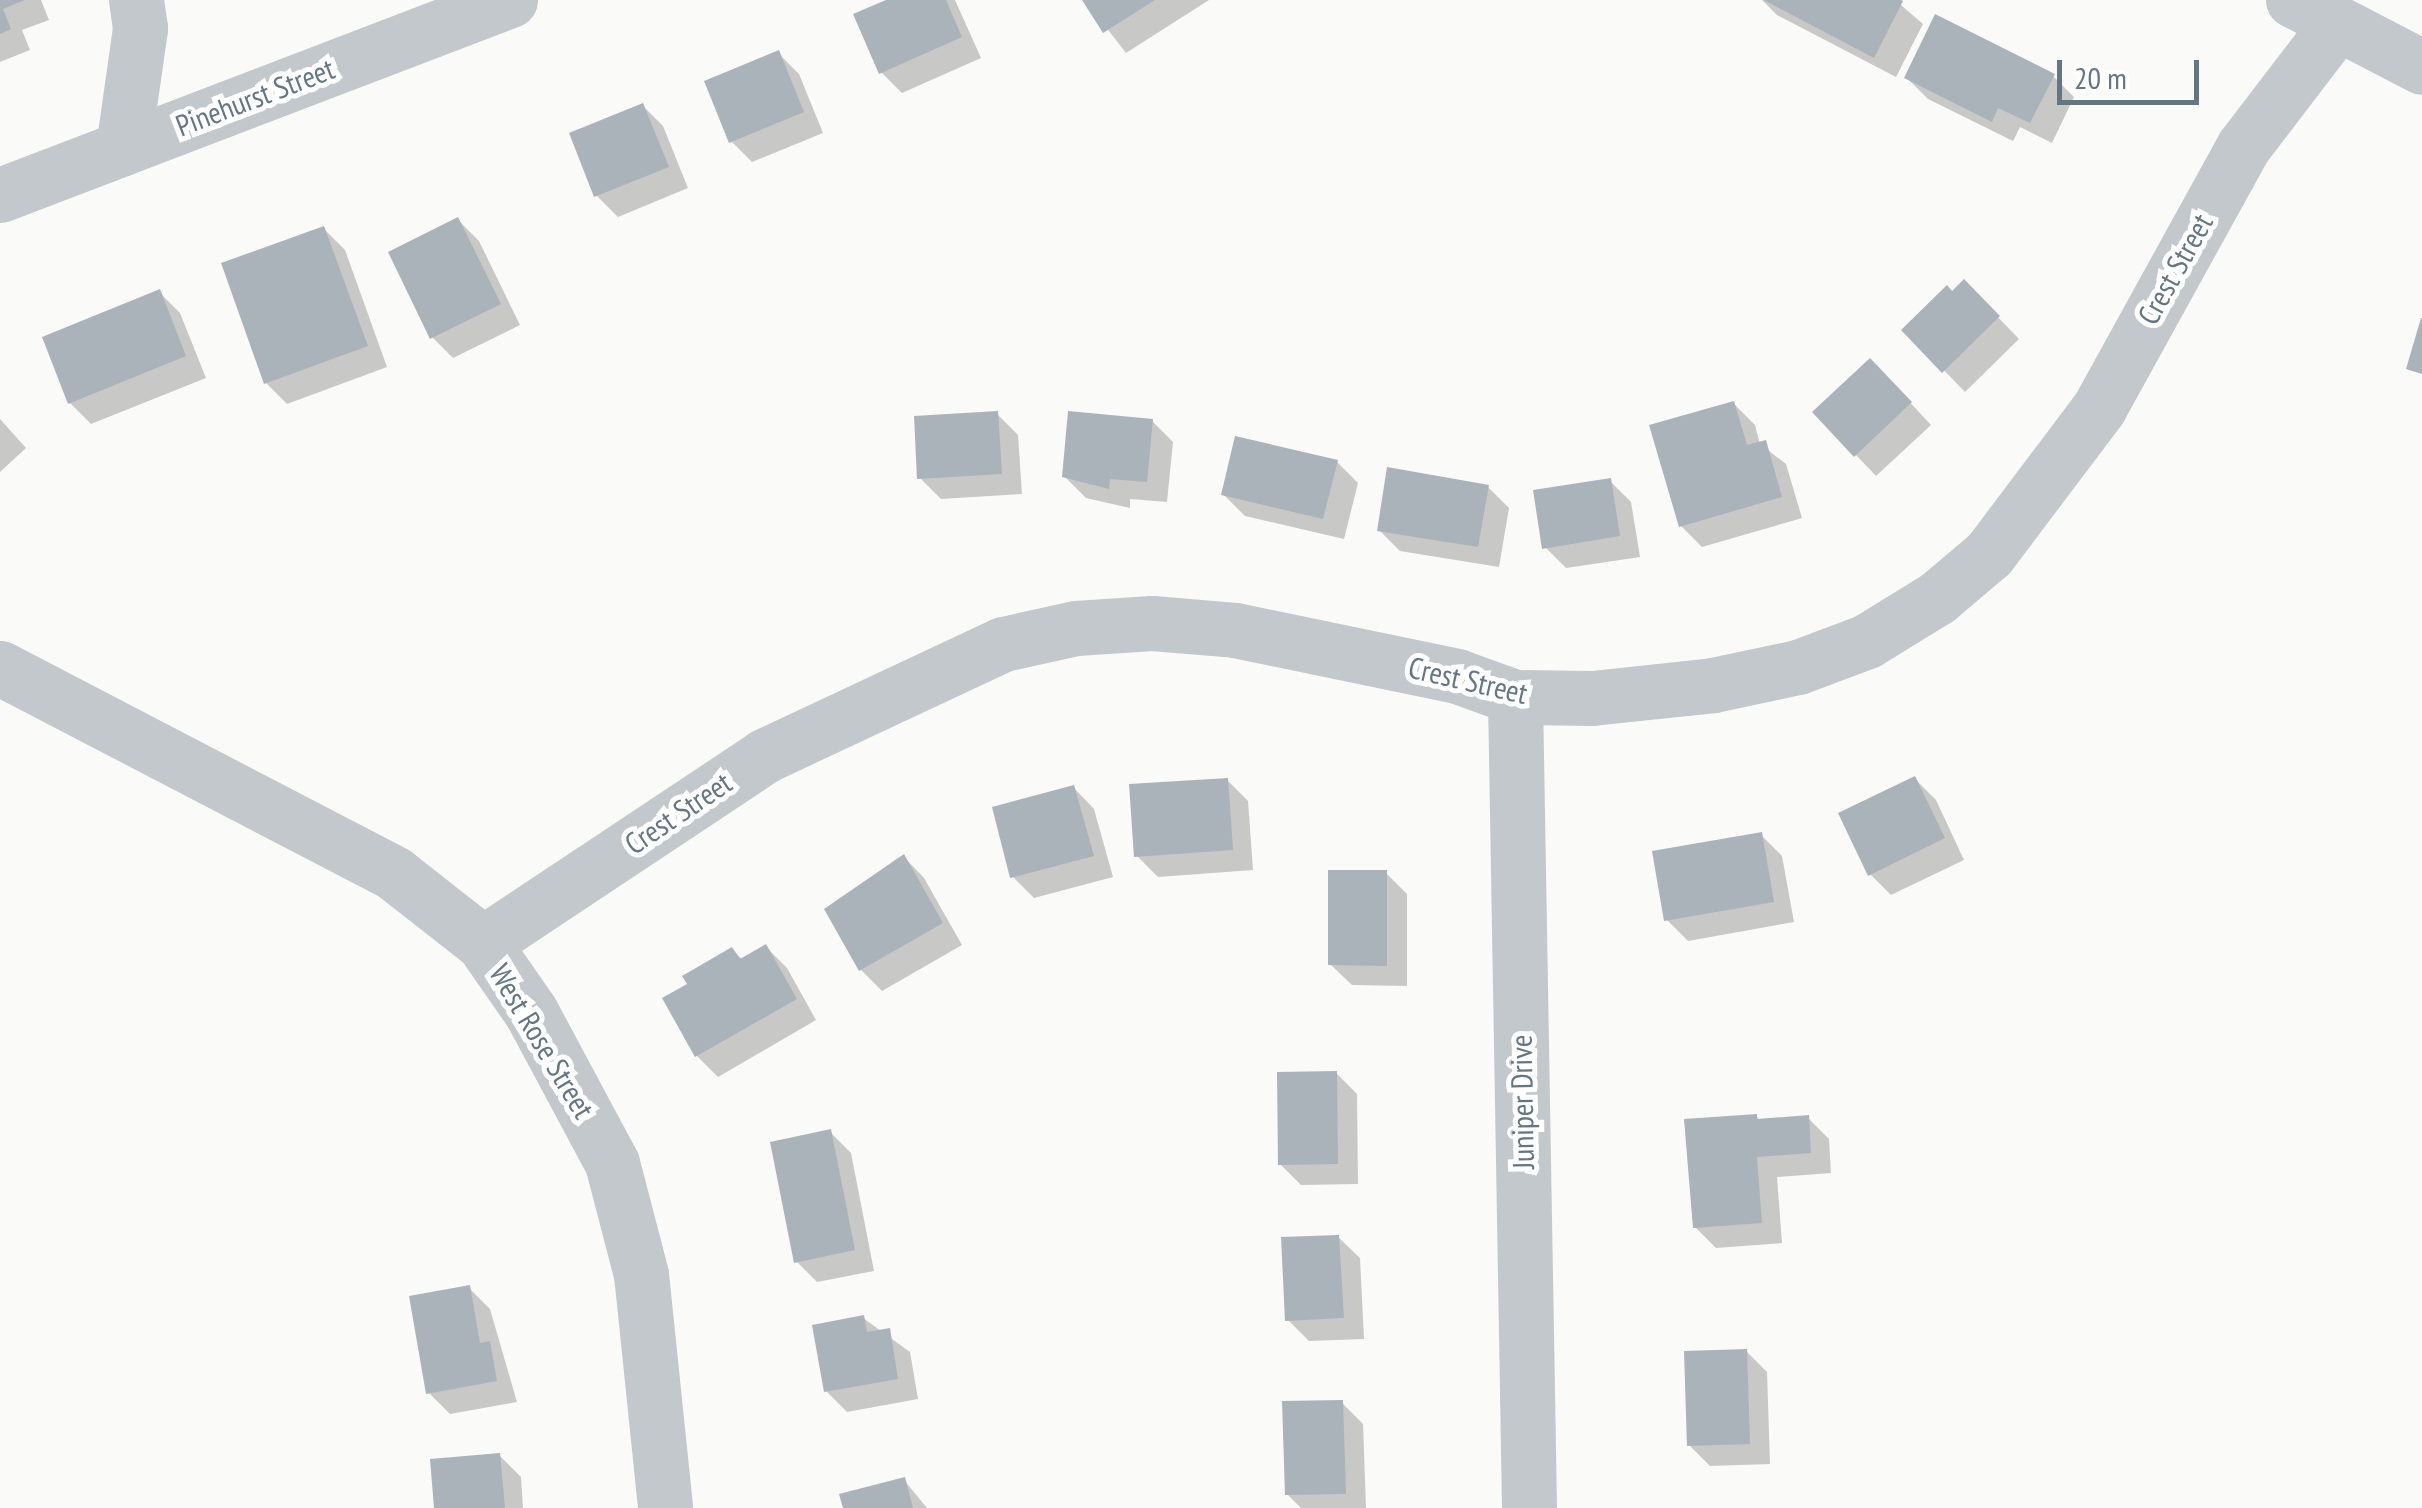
<!DOCTYPE html>
<style>
body{margin:0}
#map{position:relative;width:2422px;height:1508px;overflow:hidden;background:#fafaf8;font-family:"PT Sans Narrow",sans-serif}
div>[style]{position:absolute}
.shadow>*{inset:0;background:#0003}
.building>*{inset:0;background:#aab3b9}
.street>*{height:55px;margin:-27.5px;padding:0 27.5px;transform-origin:27.5px;border-radius:27.5px;background:#c3c8cc}
span{translate:-50% -50%;white-space:nowrap;text-align:center;line-height:1.15;-webkit-text-stroke:10px #fff;paint-order:stroke}
.street-label{font-size:30px;color:#657683}
.scale{position:absolute;left:2057px;top:60px;width:142px;height:45px;box-sizing:border-box;border:5px solid #657683;border-top:0;padding-left:12px;font-size:30px;line-height:35px;white-space:nowrap;color:#657683;-webkit-text-stroke:8px #fff;paint-order:stroke}
</style>
<div id="map">
<div class="shadow">
<div style="clip-path:polygon(0 0,41px 0,49px 20px,22px 30px,30px 50px,0 62px)"></div>
<div style="clip-path:polygon(892px 0,955px 0,981px 58px,902px 93px,881px 72px)"></div>
<div style="clip-path:polygon(1085px 0,1209px 0,1126px 53px)"></div>
<div style="clip-path:polygon(1762px 0,1895px 0,1923px 24px,1896px 77px,1777px 15px)"></div>
<div style="clip-path:polygon(778px 53px,799px 74px,823px 133px,752px 162px,731px 141px)"></div>
<div style="clip-path:polygon(2053px 76px,2074px 97px,2052px 143px,2020px 127px,2013px 141px,1928px 99px,1907px 78px)"></div>
<div style="clip-path:polygon(642px 105px,663px 126px,688px 188px,618px 217px,597px 196px)"></div>
<div style="clip-path:polygon(458px 220px,479px 241px,520px 325px,453px 358px,432px 337px)"></div>
<div style="clip-path:polygon(324px 229px,345px 250px,387px 367px,287px 404px,266px 383px)"></div>
<div style="clip-path:polygon(1964px 282px,2019px 339px,1965px 392px,1905px 330px)"></div>
<div style="clip-path:polygon(159px 292px,180px 313px,206px 378px,91px 424px,70px 403px)"></div>
<div style="clip-path:polygon(1891px 382px,1931px 425px,1876px 476px,1856px 455px)"></div>
<div style="clip-path:polygon(1734px 404px,1755px 425px,1760px 444px,1786px 464px,1802px 518px,1702px 547px,1681px 526px)"></div>
<div style="clip-path:polygon(997px 414px,1018px 435px,1022px 494px,941px 499px,920px 478px)"></div>
<div style="clip-path:polygon(0 419px,26px 448px,0 472px)"></div>
<div style="clip-path:polygon(1152px 421px,1173px 442px,1167px 502px,1130px 499px,1130px 508px,1086px 498px,1064px 476px)"></div>
<div style="clip-path:polygon(1337px 462px,1358px 483px,1344px 539px,1245px 516px,1224px 495px)"></div>
<div style="clip-path:polygon(1610px 481px,1631px 502px,1640px 557px,1566px 568px,1545px 547px)"></div>
<div style="clip-path:polygon(1488px 487px,1509px 508px,1499px 567px,1400px 551px,1379px 530px)"></div>
<div style="clip-path:polygon(1915px 779px,1936px 800px,1964px 860px,1891px 895px,1870px 874px)"></div>
<div style="clip-path:polygon(1227px 780px,1248px 801px,1253px 870px,1158px 877px,1137px 856px)"></div>
<div style="clip-path:polygon(1073px 787px,1094px 809px,1113px 877px,1034px 898px,1013px 877px)"></div>
<div style="clip-path:polygon(1761px 835px,1782px 856px,1794px 922px,1688px 941px,1667px 920px)"></div>
<div style="clip-path:polygon(904px 857px,924px 878px,962px 945px,882px 991px,861px 970px)"></div>
<div style="clip-path:polygon(1386px 873px,1407px 894px,1407px 986px,1352px 985px,1330px 964px)"></div>
<div style="clip-path:polygon(766px 947px,787px 968px,816px 1020px,718px 1077px,697px 1056px,690px 984px,732px 950px,743px 960px)"></div>
<div style="clip-path:polygon(1336px 1073px,1357px 1094px,1358px 1184px,1301px 1185px,1280px 1164px)"></div>
<div style="clip-path:polygon(1756px 1116px,1762px 1122px,1808px 1118px,1829px 1139px,1831px 1173px,1777px 1177px,1782px 1243px,1716px 1248px,1695px 1227px)"></div>
<div style="clip-path:polygon(830px 1132px,851px 1153px,874px 1271px,817px 1282px,796px 1261px)"></div>
<div style="clip-path:polygon(1338px 1237px,1360px 1258px,1364px 1339px,1309px 1341px,1288px 1320px)"></div>
<div style="clip-path:polygon(469px 1288px,490px 1309px,517px 1402px,450px 1414px,429px 1393px)"></div>
<div style="clip-path:polygon(863px 1318px,910px 1352px,918px 1399px,847px 1412px,826px 1391px)"></div>
<div style="clip-path:polygon(1746px 1351px,1767px 1372px,1770px 1464px,1710px 1466px,1689px 1445px)"></div>
<div style="clip-path:polygon(1342px 1403px,1363px 1424px,1366px 1508px,1301px 1508px,1287px 1494px)"></div>
<div style="clip-path:polygon(500px 1456px,521px 1477px,523px 1508px,437px 1508px)"></div>
<div style="clip-path:polygon(904px 1480px,927px 1508px,846px 1508px)"></div>
</div>
<div class="building">
<div style="clip-path:polygon(0 0,25px 0,3px 9px,11px 29px,0 34px)"></div>
<div style="clip-path:polygon(886px 0,946px 0,962px 37px,879px 74px,853px 14px)"></div>
<div style="clip-path:polygon(1082px 0,1155px 0,1103px 33px)"></div>
<div style="clip-path:polygon(1764px 0,1901px 0,1903px 1px,1874px 58px)"></div>
<div style="clip-path:polygon(1935px 14px,2055px 74px,2030px 123px,1998px 108px,1992px 122px,1904px 78px)"></div>
<div style="clip-path:polygon(779px 50px,804px 112px,729px 143px,704px 81px)"></div>
<div style="clip-path:polygon(643px 103px,669px 167px,594px 197px,569px 133px)"></div>
<div style="clip-path:polygon(458px 217px,501px 304px,430px 339px,388px 252px)"></div>
<div style="clip-path:polygon(324px 226px,368px 346px,264px 384px,221px 263px)"></div>
<div style="clip-path:polygon(1964px 279px,2000px 316px,1942px 373px,1901px 330px,1947px 285px,1952px 291px)"></div>
<div style="clip-path:polygon(160px 289px,186px 356px,68px 404px,42px 337px)"></div>
<div style="clip-path:polygon(2421px 318px,2422px 318px,2422px 374px,2406px 369px)"></div>
<div style="clip-path:polygon(1870px 358px,1912px 402px,1854px 457px,1812px 412px)"></div>
<div style="clip-path:polygon(1734px 401px,1747px 445px,1766px 440px,1782px 497px,1679px 527px,1649px 425px)"></div>
<div style="clip-path:polygon(998px 411px,1002px 474px,917px 479px,914px 416px)"></div>
<div style="clip-path:polygon(1068px 411px,1153px 419px,1147px 482px,1110px 479px,1109px 489px,1062px 477px)"></div>
<div style="clip-path:polygon(1235px 436px,1338px 460px,1323px 519px,1221px 495px)"></div>
<div style="clip-path:polygon(1387px 467px,1489px 485px,1478px 547px,1377px 531px)"></div>
<div style="clip-path:polygon(1611px 478px,1620px 536px,1542px 549px,1533px 490px)"></div>
<div style="clip-path:polygon(1915px 776px,1945px 838px,1868px 876px,1838px 813px)"></div>
<div style="clip-path:polygon(1228px 778px,1233px 850px,1134px 857px,1129px 784px)"></div>
<div style="clip-path:polygon(1074px 785px,1094px 856px,1010px 878px,992px 807px)"></div>
<div style="clip-path:polygon(1762px 832px,1774px 902px,1664px 921px,1652px 851px)"></div>
<div style="clip-path:polygon(904px 854px,943px 923px,859px 971px,824px 909px)"></div>
<div style="clip-path:polygon(1328px 870px,1387px 870px,1387px 966px,1328px 965px)"></div>
<div style="clip-path:polygon(766px 944px,797px 999px,695px 1057px,662px 998px,687px 984px,682px 976px,732px 947px,740px 959px)"></div>
<div style="clip-path:polygon(1337px 1071px,1338px 1164px,1278px 1165px,1277px 1072px)"></div>
<div style="clip-path:polygon(1757px 1114px,1757px 1119px,1809px 1115px,1811px 1153px,1757px 1157px,1762px 1223px,1693px 1228px,1684px 1119px)"></div>
<div style="clip-path:polygon(831px 1129px,855px 1250px,794px 1263px,770px 1142px)"></div>
<div style="clip-path:polygon(1339px 1235px,1344px 1318px,1285px 1321px,1281px 1237px)"></div>
<div style="clip-path:polygon(470px 1285px,480px 1343px,490px 1341px,497px 1381px,426px 1394px,409px 1296px)"></div>
<div style="clip-path:polygon(864px 1315px,867px 1332px,890px 1328px,898px 1379px,824px 1392px,812px 1325px)"></div>
<div style="clip-path:polygon(1747px 1349px,1750px 1444px,1687px 1446px,1684px 1351px)"></div>
<div style="clip-path:polygon(1343px 1400px,1346px 1494px,1285px 1495px,1282px 1401px)"></div>
<div style="clip-path:polygon(500px 1453px,505px 1508px,434px 1508px,430px 1459px)"></div>
<div style="clip-path:polygon(905px 1477px,913px 1508px,843px 1508px,839px 1494px)"></div>
</div>
<div class="street">
<div style="left:2293px;top:0;width:145px;rotate:27.4deg"></div>
<div style="left:123px;top:148px;width:121px;rotate:-81.9deg"></div>
<div style="left:140px;top:28px;width:28px;rotate:-98deg"></div>
<div style="left:0;top:195px;width:546px;rotate:-20.92deg"></div>
<div style="left:0;top:668px;width:445px;rotate:27.5deg"></div>
<div style="left:395px;top:874px;width:112px;rotate:38.1deg"></div>
<div style="left:483px;top:943px;width:84px;rotate:55.2deg"></div>
<div style="left:531px;top:1012px;width:171px;rotate:61.8deg"></div>
<div style="left:612px;top:1163px;width:115px;rotate:75.4deg"></div>
<div style="left:641px;top:1274px;width:235px;rotate:84.1deg"></div>
<div style="left:1515px;top:697px;width:811px;rotate:89.01deg"></div>
<div style="left:483px;top:943px;width:338px;rotate:-33.6deg"></div>
<div style="left:764px;top:756px;width:264px;rotate:-25.1deg"></div>
<div style="left:1003px;top:644px;width:75px;rotate:-12.4deg"></div>
<div style="left:1076px;top:628px;width:76px;rotate:-3.8deg"></div>
<div style="left:1152px;top:623px;width:83px;rotate:4.8deg"></div>
<div style="left:1235px;top:630px;width:227px;rotate:11.7deg"></div>
<div style="left:1457px;top:676px;width:62px;rotate:19.9deg"></div>
<div style="left:1515px;top:697px;width:77px;rotate:0.7deg"></div>
<div style="left:1592px;top:698px;width:122px;rotate:-6.1deg"></div>
<div style="left:1713px;top:685px;width:87px;rotate:-12deg"></div>
<div style="left:1798px;top:667px;width:74px;rotate:-20.6deg"></div>
<div style="left:1867px;top:641px;width:82px;rotate:-31.6deg"></div>
<div style="left:1937px;top:598px;width:68px;rotate:-40.2deg"></div>
<div style="left:1989px;top:554px;width:183px;rotate:-53deg"></div>
<div style="left:2099px;top:408px;width:298px;rotate:-61.1deg"></div>
<div style="left:2243px;top:147px;width:155px;rotate:-52.6deg"></div>
</div>
<div class="street-label">
<span style="left:255px;top:97px;rotate:-21deg">Pinehurst Street</span>
<span style="left:2175px;top:269px;rotate:-61deg">Crest Street</span>
<span style="left:1468px;top:680px;rotate:13deg">Crest Street</span>
<span style="left:678px;top:813px;rotate:-34deg">Crest Street</span>
<span style="left:542px;top:1041px;rotate:59deg">West Rose Street</span>
<span style="left:1522px;top:1102px;rotate:-91deg">Juniper Drive</span>
</div>
<div class="scale">20 m</div>
</div>
